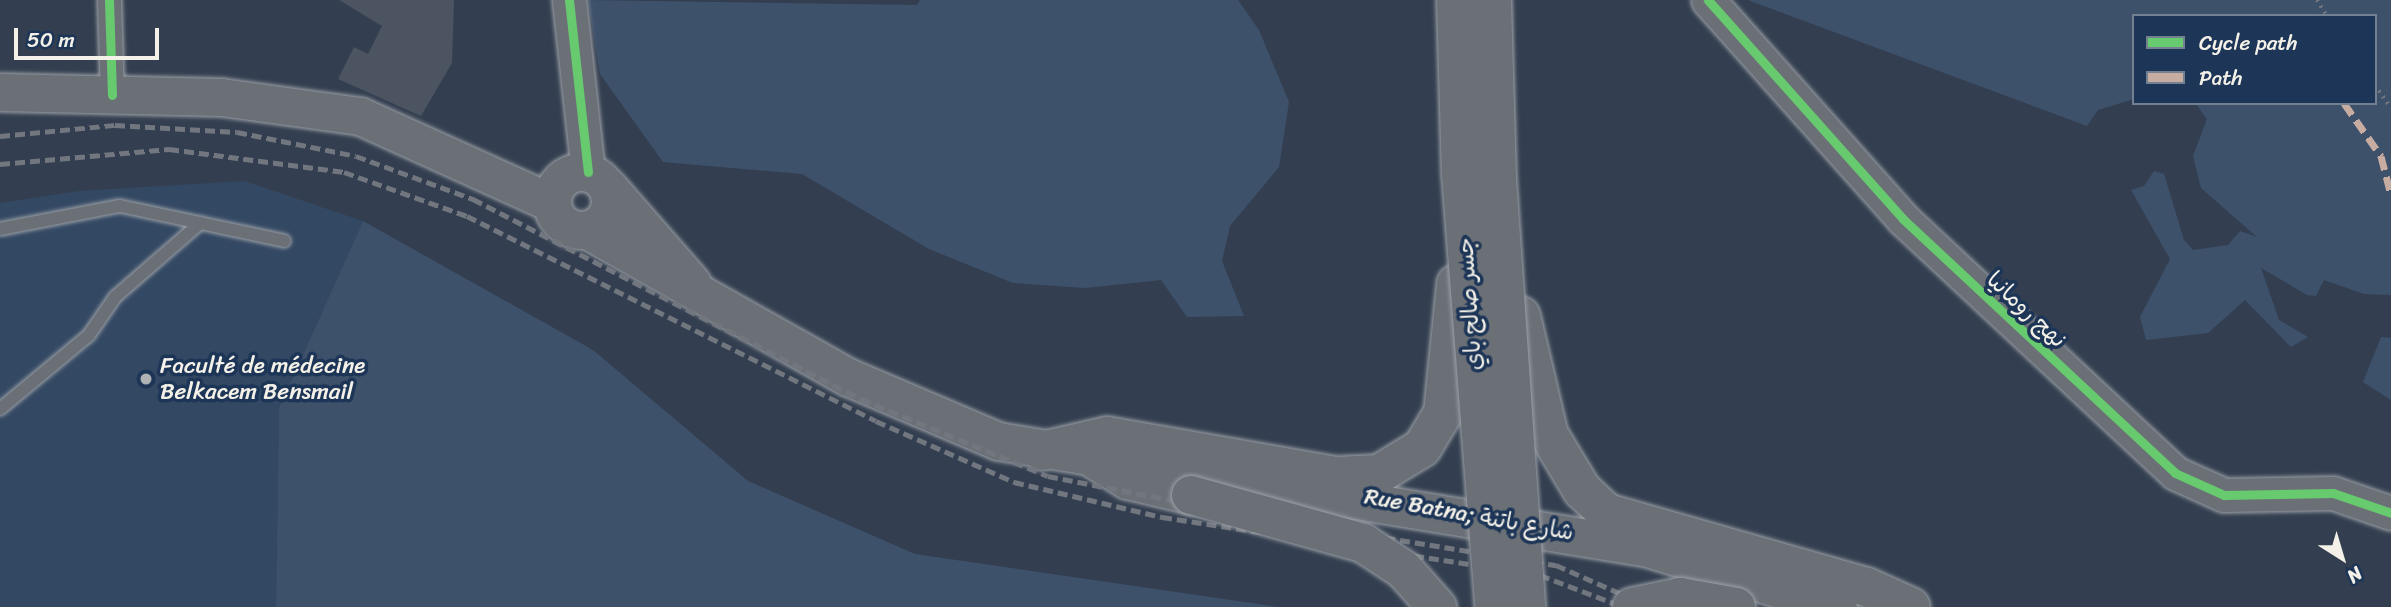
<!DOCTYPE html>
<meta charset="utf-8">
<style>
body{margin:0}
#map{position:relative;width:2391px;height:607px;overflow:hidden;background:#333f50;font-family:Sriracha,"Playpen Sans Arabic",sans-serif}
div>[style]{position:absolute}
.built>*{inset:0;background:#334863}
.green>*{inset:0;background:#3e516b}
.building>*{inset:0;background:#4b5460}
.path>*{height:3.5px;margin-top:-1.75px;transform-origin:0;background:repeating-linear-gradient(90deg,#72777f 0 2px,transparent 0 7px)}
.roads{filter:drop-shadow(0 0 2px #9ba0a6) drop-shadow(0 0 2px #9ba0a6)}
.lane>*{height:12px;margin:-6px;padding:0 6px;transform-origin:6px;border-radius:6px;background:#6b7077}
.street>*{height:23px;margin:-11.5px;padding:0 11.5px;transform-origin:11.5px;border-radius:11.5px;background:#6b7077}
.secondary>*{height:33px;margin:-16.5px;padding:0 16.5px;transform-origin:16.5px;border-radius:16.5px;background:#6b7077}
.primary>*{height:37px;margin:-18.5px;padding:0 18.5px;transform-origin:18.5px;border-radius:18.5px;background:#6b7077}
.primary>.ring{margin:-18.5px;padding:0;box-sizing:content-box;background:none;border:37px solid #6b7077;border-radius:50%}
.highway>*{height:38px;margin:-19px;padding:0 19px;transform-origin:19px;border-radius:19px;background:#6b7077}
.rail>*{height:5px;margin-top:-2.5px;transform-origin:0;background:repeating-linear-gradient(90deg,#72777f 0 10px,transparent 0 15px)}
.bridges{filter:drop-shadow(0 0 2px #9ba0a6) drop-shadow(0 0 2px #9ba0a6)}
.highway-bridge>*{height:38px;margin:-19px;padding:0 19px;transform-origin:19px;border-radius:19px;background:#6b7077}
.quiet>*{height:7px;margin-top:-3.5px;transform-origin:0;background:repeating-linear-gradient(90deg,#c7aca2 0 14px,transparent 0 21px)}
.cycleway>*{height:9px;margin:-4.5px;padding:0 4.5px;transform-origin:4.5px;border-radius:4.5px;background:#67ca6e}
.dots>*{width:19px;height:19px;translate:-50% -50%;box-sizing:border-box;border:4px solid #1d3557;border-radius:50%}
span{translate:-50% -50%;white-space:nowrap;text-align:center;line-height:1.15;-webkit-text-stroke:7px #1d3557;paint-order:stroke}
.street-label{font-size:23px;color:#f4f1e8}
.poi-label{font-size:23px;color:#f4f1e8}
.left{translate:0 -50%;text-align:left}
.legend{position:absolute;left:2132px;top:14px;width:245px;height:91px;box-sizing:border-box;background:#1d3557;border:2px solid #738091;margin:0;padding:9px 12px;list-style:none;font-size:21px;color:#f4f1e8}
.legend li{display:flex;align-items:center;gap:14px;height:35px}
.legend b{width:35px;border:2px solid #738091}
.north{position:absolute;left:2307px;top:523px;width:70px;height:70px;-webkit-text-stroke:5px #1d3557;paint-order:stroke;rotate:143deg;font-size:19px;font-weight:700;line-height:28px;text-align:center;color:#f4f1e8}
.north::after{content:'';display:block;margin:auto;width:24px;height:32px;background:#f4f1e8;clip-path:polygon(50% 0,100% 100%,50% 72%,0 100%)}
.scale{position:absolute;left:14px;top:28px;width:145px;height:32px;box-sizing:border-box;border:4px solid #f4f1e8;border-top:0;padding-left:9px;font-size:21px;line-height:24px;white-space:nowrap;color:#f4f1e8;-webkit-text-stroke:5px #1d3557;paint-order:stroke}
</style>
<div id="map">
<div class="built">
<div style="clip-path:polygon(244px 181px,363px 221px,279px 408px,276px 607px,0 607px,0 203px,79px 191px)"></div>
</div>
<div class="green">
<div style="clip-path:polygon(588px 0,917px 5px,920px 0,1238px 0,1259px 30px,1289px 102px,1279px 167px,1230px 226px,1222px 261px,1244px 316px,1187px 317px,1161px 280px,1085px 288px,1013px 283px,929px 249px,802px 174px,663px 162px,600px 74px)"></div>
<div style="clip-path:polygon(1748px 0,2391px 0,2391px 295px,2364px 294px,2324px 280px,2316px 296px,2307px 295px,2261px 268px,2279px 320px,2308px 337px,2291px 347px,2245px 300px,2208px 333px,2146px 340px,2140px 317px,2170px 259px,2131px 190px,2144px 186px,2154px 171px,2164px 174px,2184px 240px,2193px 250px,2228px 245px,2240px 231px,2257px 237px,2201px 188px,2193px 156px,2207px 119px,2195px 103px,2375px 103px,2375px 16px,2134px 16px,2134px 99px,2098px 110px,2087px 126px)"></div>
<div style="clip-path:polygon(363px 221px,593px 350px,748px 481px,915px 554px,1279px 607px,276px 607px,279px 408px)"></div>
<div style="clip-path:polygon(2381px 337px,2391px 338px,2391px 400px,2363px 382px)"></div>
</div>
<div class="building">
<div style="clip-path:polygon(339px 0,454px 0,452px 63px,421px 116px,338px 79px,354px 47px,368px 54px,382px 26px)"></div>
</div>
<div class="path">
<div style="left:2317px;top:0;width:19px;rotate:58deg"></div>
<div style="left:2375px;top:85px;width:28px;rotate:55deg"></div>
</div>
<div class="roads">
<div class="lane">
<div style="left:0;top:229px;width:122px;rotate:-10.9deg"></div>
<div style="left:120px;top:206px;width:168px;rotate:12deg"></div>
<div style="left:0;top:409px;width:116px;rotate:-39.7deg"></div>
<div style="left:89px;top:335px;width:46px;rotate:-55.6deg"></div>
<div style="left:115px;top:297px;width:113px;rotate:-41deg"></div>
</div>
<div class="street">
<div style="left:109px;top:0;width:95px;rotate:88.2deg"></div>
</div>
<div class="secondary">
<div style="left:569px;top:0;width:173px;rotate:83.7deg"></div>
<div style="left:1708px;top:0;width:293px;rotate:48.3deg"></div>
<div style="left:1903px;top:219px;width:372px;rotate:43deg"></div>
<div style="left:2175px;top:473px;width:54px;rotate:24.2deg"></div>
<div style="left:2224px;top:495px;width:109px;rotate:-1.1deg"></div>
<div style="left:2333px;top:493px;width:61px;rotate:19deg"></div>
</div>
<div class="primary">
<div style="left:0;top:92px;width:221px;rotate:1.3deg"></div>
<div style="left:221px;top:97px;width:140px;rotate:7.8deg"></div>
<div style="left:360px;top:116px;width:211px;rotate:24.4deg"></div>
<div class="ring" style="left:552px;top:172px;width:21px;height:21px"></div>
<div style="left:607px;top:186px;width:129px;rotate:48.8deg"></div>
<div style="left:587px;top:230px;width:300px;rotate:29.4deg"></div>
<div style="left:848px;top:377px;width:163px;rotate:23.1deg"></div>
<div style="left:998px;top:441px;width:659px;rotate:9.35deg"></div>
<div style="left:1648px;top:548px;width:199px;rotate:17.3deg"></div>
</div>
<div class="highway">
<div style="left:1521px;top:316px;width:122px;rotate:76.8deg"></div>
<div style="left:1549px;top:435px;width:64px;rotate:59deg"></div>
<div style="left:1582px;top:490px;width:34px;rotate:43deg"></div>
<div style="left:1607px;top:513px;width:270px;rotate:15.9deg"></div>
<div style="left:1867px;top:587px;width:48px;rotate:24.4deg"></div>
<div style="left:1042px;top:451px;width:67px;rotate:-13deg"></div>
<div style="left:1107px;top:436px;width:232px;rotate:9.9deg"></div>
<div style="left:1336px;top:476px;width:43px;rotate:-2.7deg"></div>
<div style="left:1379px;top:474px;width:50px;rotate:-31.2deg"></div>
<div style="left:1422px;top:448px;width:41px;rotate:-59deg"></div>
<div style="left:1443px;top:413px;width:130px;rotate:-84.2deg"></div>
<div style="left:1091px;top:457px;width:44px;rotate:31.9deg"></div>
<div style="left:1128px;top:480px;width:65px;rotate:13.4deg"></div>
</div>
</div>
<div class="rail">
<div style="left:0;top:136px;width:116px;rotate:-5.5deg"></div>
<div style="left:115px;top:125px;width:122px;rotate:3.3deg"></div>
<div style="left:237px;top:132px;width:121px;rotate:11.4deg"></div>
<div style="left:356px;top:156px;width:125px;rotate:20.2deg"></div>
<div style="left:473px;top:199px;width:437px;rotate:27.3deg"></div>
<div style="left:861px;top:399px;width:202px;rotate:22.4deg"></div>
<div style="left:1048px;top:476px;width:208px;rotate:11.1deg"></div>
<div style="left:1252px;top:516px;width:308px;rotate:9.2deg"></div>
<div style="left:1556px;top:565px;width:104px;rotate:23.9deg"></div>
<div style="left:0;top:164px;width:170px;rotate:-5.1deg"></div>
<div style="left:169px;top:149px;width:177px;rotate:7.5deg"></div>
<div style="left:344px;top:172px;width:131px;rotate:19.7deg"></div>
<div style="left:467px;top:216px;width:457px;rotate:26.6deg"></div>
<div style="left:876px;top:421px;width:151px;rotate:23.8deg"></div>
<div style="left:1014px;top:482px;width:152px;rotate:13.3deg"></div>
<div style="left:1162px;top:517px;width:382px;rotate:8.7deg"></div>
<div style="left:1540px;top:575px;width:90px;rotate:20.9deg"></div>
</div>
<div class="bridges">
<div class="highway-bridge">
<div style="left:1456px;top:0;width:174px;rotate:88.4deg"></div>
<div style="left:1461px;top:174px;width:434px;rotate:85.6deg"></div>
<div style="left:1492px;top:0;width:178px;rotate:88.4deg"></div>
<div style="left:1497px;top:178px;width:430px;rotate:86.1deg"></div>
<div style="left:1191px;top:495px;width:179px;rotate:15.6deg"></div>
<div style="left:1363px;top:543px;width:49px;rotate:33.4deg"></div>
<div style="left:1404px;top:570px;width:50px;rotate:48.3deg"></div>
<div style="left:1632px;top:607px;width:49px;rotate:-11.8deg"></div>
<div style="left:1680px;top:597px;width:57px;rotate:10.1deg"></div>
</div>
</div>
<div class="quiet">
<div style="left:2344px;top:103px;width:65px;rotate:55.1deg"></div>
<div style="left:2381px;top:156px;width:40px;rotate:75.6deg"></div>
</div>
<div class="cycleway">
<div style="left:109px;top:0;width:95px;rotate:88.2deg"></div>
<div style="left:569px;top:0;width:173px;rotate:83.7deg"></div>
<div style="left:1708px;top:0;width:293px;rotate:48.3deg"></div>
<div style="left:1903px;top:219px;width:372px;rotate:43deg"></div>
<div style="left:2175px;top:473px;width:54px;rotate:24.2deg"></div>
<div style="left:2224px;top:495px;width:109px;rotate:-1.1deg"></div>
<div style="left:2333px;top:493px;width:61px;rotate:19deg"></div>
</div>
<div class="dots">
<div style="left:146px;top:379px;background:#b0b3b3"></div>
</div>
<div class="street-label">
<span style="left:1470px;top:304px;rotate:-94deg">جسر صالح باي</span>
<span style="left:2026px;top:310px;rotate:43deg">نهج رومانيا</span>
<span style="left:1469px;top:515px;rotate:10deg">Rue Batna; شارع باتنة</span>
</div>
<div class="poi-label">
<span class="left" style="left:160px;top:379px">Faculté de médecine<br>Belkacem Bensmail</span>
</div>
<ul class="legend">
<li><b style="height:9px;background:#67ca6e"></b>Cycle path</li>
<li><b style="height:9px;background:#c7aca2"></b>Path</li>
</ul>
<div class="north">N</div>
<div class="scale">50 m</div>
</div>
